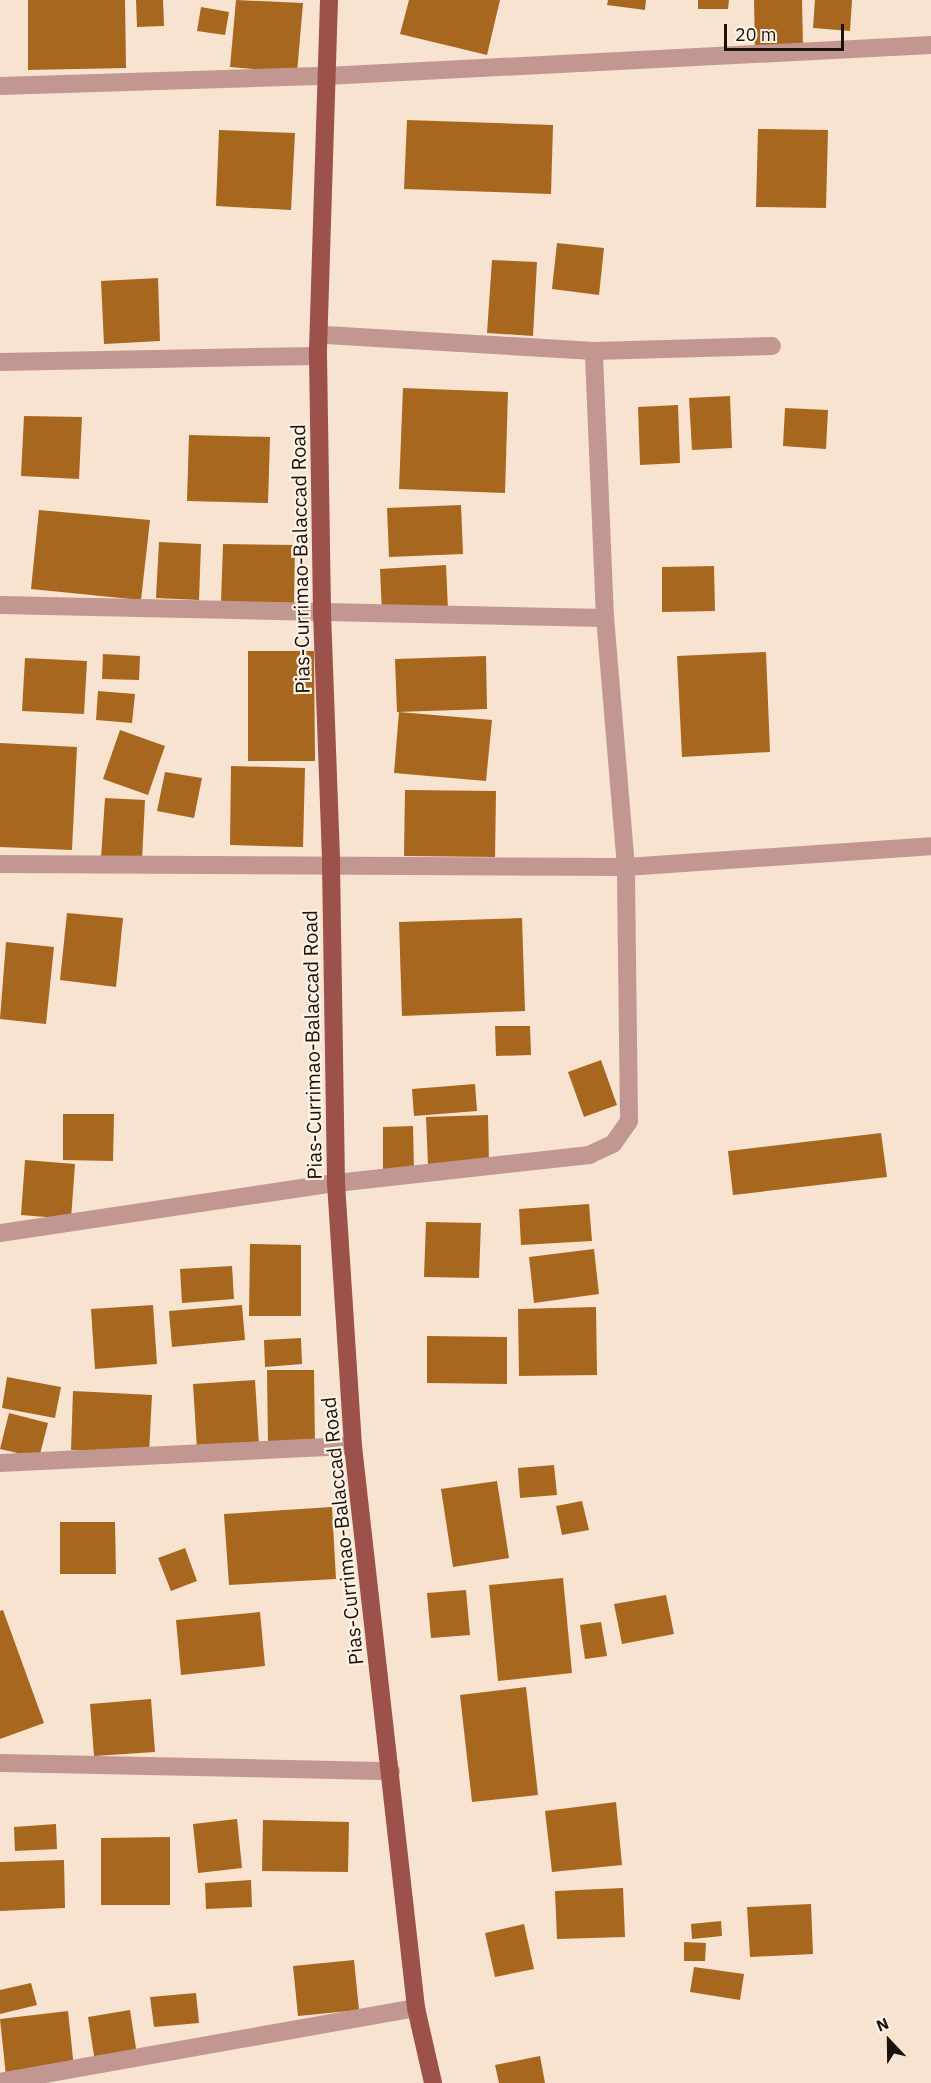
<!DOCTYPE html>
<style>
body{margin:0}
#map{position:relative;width:931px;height:2083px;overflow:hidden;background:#f7e3d0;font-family:"IBM Plex Sans",sans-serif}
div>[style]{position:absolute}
.building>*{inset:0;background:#a8671f}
.minor>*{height:18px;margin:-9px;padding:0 9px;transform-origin:9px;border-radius:9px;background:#c29792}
.major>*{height:18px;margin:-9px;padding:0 9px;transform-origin:9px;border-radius:9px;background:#9c524b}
span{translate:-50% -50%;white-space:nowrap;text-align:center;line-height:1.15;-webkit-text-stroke:4.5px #fef2e7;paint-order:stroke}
.street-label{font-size:20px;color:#1a130c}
.north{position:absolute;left:859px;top:2011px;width:60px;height:60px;-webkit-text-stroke:4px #fef2e7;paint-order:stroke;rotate:338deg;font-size:16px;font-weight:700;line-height:24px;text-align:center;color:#1a130c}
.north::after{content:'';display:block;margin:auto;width:21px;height:27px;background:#1a130c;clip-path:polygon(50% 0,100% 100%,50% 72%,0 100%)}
.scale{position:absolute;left:724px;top:24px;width:120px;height:27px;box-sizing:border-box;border:3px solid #1a130c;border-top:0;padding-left:8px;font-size:18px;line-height:21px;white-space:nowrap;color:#1a130c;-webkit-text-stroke:4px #fef2e7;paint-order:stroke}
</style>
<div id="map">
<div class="building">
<div style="clip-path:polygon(28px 0,125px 0,126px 68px,28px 70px)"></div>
<div style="clip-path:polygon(136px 0,163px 0,164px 26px,137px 27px)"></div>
<div style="clip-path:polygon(236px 0,303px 3px,297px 73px,230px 67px)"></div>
<div style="clip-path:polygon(409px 0,500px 0,487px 55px,400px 34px)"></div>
<div style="clip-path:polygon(608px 0,646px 0,645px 10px,607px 5px)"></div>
<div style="clip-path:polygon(698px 0,729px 0,728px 9px,698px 9px)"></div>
<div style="clip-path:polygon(754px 0,802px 0,803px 47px,755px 48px)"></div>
<div style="clip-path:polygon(815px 0,852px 0,850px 31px,813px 28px)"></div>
<div style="clip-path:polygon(201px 7px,229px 12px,225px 35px,197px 31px)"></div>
<div style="clip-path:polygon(407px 120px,553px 125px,551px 194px,404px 189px)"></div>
<div style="clip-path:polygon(758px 129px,828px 130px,826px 208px,756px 207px)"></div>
<div style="clip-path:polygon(219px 130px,295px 133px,291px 210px,216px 206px)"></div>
<div style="clip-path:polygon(557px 243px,604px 248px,599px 295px,552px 289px)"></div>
<div style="clip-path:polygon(492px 260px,537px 262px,533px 336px,487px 333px)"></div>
<div style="clip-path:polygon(158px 278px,160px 341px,104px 344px,101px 281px)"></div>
<div style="clip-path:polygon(403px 388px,508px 392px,505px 493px,399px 489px)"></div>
<div style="clip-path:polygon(730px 396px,732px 448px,692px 450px,689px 398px)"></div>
<div style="clip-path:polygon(678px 405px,680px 463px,640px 465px,638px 407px)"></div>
<div style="clip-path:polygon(785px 408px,828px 410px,826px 449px,783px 446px)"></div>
<div style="clip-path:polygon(24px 416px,82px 417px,79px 479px,21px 476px)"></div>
<div style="clip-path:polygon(189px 435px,270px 437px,268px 503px,187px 501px)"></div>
<div style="clip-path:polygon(461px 505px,463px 554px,389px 557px,387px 508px)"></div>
<div style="clip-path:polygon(39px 510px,150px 520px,141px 600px,31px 589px)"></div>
<div style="clip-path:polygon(159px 542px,201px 544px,199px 600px,156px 598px)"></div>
<div style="clip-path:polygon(223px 544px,295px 545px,294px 603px,221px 602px)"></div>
<div style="clip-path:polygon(446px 565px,448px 610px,382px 613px,380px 569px)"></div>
<div style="clip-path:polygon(714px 566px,715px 611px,662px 612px,662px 567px)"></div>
<div style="clip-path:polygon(248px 651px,314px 651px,315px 761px,248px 761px)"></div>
<div style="clip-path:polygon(766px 652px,770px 752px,682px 757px,677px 656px)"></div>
<div style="clip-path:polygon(103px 654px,140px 656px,139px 680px,102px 679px)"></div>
<div style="clip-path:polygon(486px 656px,487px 709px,397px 712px,395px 659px)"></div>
<div style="clip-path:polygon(25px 658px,87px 661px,84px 714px,22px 711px)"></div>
<div style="clip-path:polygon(98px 691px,135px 694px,132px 723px,96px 720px)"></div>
<div style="clip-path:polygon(399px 712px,492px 720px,486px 781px,394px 773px)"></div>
<div style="clip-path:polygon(120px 730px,165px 746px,148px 795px,103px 779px)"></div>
<div style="clip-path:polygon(0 743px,77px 747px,72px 850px,0 847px)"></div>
<div style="clip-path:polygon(231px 766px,305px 768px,303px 847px,230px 845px)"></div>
<div style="clip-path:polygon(165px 772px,202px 778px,194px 818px,157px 811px)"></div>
<div style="clip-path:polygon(405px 790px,496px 791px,495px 857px,404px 856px)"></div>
<div style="clip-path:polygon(105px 798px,145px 800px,142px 860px,101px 858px)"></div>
<div style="clip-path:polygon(67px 913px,123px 918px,116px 987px,60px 980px)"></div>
<div style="clip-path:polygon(522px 918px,525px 1011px,402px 1016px,399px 922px)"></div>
<div style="clip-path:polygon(6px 942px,54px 947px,46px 1024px,0 1019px)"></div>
<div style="clip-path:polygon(495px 1026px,530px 1026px,531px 1055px,496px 1056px)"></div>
<div style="clip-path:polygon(601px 1060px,617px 1105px,584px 1117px,568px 1072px)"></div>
<div style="clip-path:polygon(475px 1084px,477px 1111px,414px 1116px,412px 1089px)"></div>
<div style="clip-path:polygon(63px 1114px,114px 1114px,113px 1161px,63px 1160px)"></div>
<div style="clip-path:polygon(488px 1115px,489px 1162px,428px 1165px,426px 1117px)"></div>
<div style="clip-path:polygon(413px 1126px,414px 1172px,383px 1173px,383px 1127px)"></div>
<div style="clip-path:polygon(881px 1133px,887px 1177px,733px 1195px,728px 1151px)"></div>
<div style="clip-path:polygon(25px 1160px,75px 1164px,71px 1219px,21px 1215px)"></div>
<div style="clip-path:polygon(589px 1204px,592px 1241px,521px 1245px,519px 1209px)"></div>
<div style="clip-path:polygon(426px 1222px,481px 1223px,479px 1278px,424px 1277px)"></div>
<div style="clip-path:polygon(250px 1244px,301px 1245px,301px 1316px,249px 1316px)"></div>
<div style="clip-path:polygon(594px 1249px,599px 1294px,534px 1303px,529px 1257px)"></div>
<div style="clip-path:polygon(232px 1266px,234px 1299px,182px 1303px,180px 1269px)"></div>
<div style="clip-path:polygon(153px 1305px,157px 1364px,95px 1369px,91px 1309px)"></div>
<div style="clip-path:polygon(242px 1305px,245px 1340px,172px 1347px,169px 1311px)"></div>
<div style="clip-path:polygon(596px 1307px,597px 1375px,519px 1376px,518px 1309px)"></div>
<div style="clip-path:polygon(427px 1336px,507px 1337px,507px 1384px,427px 1383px)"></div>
<div style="clip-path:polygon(301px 1338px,302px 1364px,265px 1367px,264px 1340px)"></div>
<div style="clip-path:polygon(267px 1370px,314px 1370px,315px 1446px,268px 1446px)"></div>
<div style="clip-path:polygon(7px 1377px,61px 1387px,55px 1418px,2px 1408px)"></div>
<div style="clip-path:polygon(255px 1380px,259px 1445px,197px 1449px,193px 1384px)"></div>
<div style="clip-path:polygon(73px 1391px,152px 1395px,149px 1454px,71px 1450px)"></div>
<div style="clip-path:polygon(9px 1413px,48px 1423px,39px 1458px,0 1449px)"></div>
<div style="clip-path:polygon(554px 1465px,557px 1495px,520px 1498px,518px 1468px)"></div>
<div style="clip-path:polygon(497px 1481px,509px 1558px,453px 1567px,441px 1489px)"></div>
<div style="clip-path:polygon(582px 1501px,589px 1530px,562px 1535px,556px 1506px)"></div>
<div style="clip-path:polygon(332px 1507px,336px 1579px,229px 1585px,224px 1514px)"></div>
<div style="clip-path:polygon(60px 1522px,115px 1522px,116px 1574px,60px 1574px)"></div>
<div style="clip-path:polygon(185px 1548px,197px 1581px,171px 1591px,158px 1558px)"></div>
<div style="clip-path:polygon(563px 1578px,572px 1673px,498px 1681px,489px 1585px)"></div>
<div style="clip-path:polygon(466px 1590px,470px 1635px,431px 1638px,427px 1593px)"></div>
<div style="clip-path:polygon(666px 1595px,674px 1634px,622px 1644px,614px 1604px)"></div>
<div style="clip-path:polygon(3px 1610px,44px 1723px,0 1739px,0 1611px)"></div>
<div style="clip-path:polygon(260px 1612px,265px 1666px,181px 1675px,176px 1620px)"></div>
<div style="clip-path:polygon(601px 1622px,607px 1656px,585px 1659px,580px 1625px)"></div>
<div style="clip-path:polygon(526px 1687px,538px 1795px,472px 1802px,460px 1695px)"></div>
<div style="clip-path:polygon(151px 1699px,155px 1752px,94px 1756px,90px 1704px)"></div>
<div style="clip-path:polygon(616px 1802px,622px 1865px,552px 1872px,545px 1811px)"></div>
<div style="clip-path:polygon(237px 1819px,242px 1868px,198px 1873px,193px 1824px)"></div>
<div style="clip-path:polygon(263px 1820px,349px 1822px,348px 1872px,262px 1871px)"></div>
<div style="clip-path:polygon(56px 1824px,57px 1849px,15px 1851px,14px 1827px)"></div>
<div style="clip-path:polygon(170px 1837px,170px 1905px,101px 1905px,101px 1838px)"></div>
<div style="clip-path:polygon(64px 1860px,65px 1908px,0 1911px,0 1862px)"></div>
<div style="clip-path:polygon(251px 1880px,252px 1907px,206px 1909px,205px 1883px)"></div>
<div style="clip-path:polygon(623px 1888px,625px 1937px,557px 1939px,555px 1891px)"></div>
<div style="clip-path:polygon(811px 1904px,813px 1954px,750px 1957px,747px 1907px)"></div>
<div style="clip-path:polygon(721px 1921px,722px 1936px,692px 1939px,691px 1924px)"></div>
<div style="clip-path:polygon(524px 1924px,534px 1969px,495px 1977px,485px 1933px)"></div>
<div style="clip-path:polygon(684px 1942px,706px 1943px,705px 1961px,684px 1961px)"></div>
<div style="clip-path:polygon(354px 1960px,359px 2010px,298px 2016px,293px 1966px)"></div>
<div style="clip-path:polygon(694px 1967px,744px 1974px,740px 2000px,690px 1992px)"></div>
<div style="clip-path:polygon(31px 1983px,37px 2005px,0 2014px,0 1990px)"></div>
<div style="clip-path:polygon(196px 1993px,199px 2023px,154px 2027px,150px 1997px)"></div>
<div style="clip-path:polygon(130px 2010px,137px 2055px,95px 2062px,88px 2017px)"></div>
<div style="clip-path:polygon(68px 2011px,74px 2068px,6px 2076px,0 2019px)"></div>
<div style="clip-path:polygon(540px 2056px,545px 2083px,499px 2083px,495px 2065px)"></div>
</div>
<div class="minor">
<div style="left:0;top:86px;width:326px;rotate:-1.8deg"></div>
<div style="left:326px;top:76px;width:606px;rotate:-2.93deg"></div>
<div style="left:594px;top:351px;width:178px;rotate:-1.6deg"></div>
<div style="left:0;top:362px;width:318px;rotate:-1.1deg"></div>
<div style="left:0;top:605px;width:605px;rotate:1.23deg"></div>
<div style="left:0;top:864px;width:626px;rotate:0.27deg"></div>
<div style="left:626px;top:867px;width:306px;rotate:-3.9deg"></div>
<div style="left:0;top:1233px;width:340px;rotate:-8.5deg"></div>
<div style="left:336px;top:1183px;width:255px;rotate:-6.3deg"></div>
<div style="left:589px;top:1155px;width:26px;rotate:-25deg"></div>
<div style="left:613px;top:1144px;width:28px;rotate:-55deg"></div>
<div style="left:629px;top:1121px;width:254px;rotate:-90.7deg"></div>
<div style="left:626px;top:867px;width:250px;rotate:-94.8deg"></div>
<div style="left:605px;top:618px;width:267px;rotate:-92.4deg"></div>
<div style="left:594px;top:351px;width:273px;rotate:-176.6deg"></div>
<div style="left:0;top:1463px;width:353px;rotate:-2.8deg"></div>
<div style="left:0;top:1763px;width:391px;rotate:1.2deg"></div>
<div style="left:0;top:2082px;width:423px;rotate:-10.1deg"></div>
</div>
<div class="major">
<div style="left:329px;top:0;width:356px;rotate:91.8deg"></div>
<div style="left:318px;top:356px;width:257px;rotate:89.1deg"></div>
<div style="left:322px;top:613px;width:251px;rotate:87.9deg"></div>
<div style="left:331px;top:864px;width:319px;rotate:89.1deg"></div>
<div style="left:336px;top:1183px;width:264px;rotate:86.3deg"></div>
<div style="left:353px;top:1446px;width:566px;rotate:83.6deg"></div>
<div style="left:416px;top:2008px;width:77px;rotate:77.2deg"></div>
</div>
<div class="street-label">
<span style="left:300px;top:559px;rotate:-91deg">Pias-Currimao-Balaccad Road</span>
<span style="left:312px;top:1045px;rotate:-91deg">Pias-Currimao-Balaccad Road</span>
<span style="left:342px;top:1531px;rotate:-96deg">Pias-Currimao-Balaccad Road</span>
</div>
<div class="north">N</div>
<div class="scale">20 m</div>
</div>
